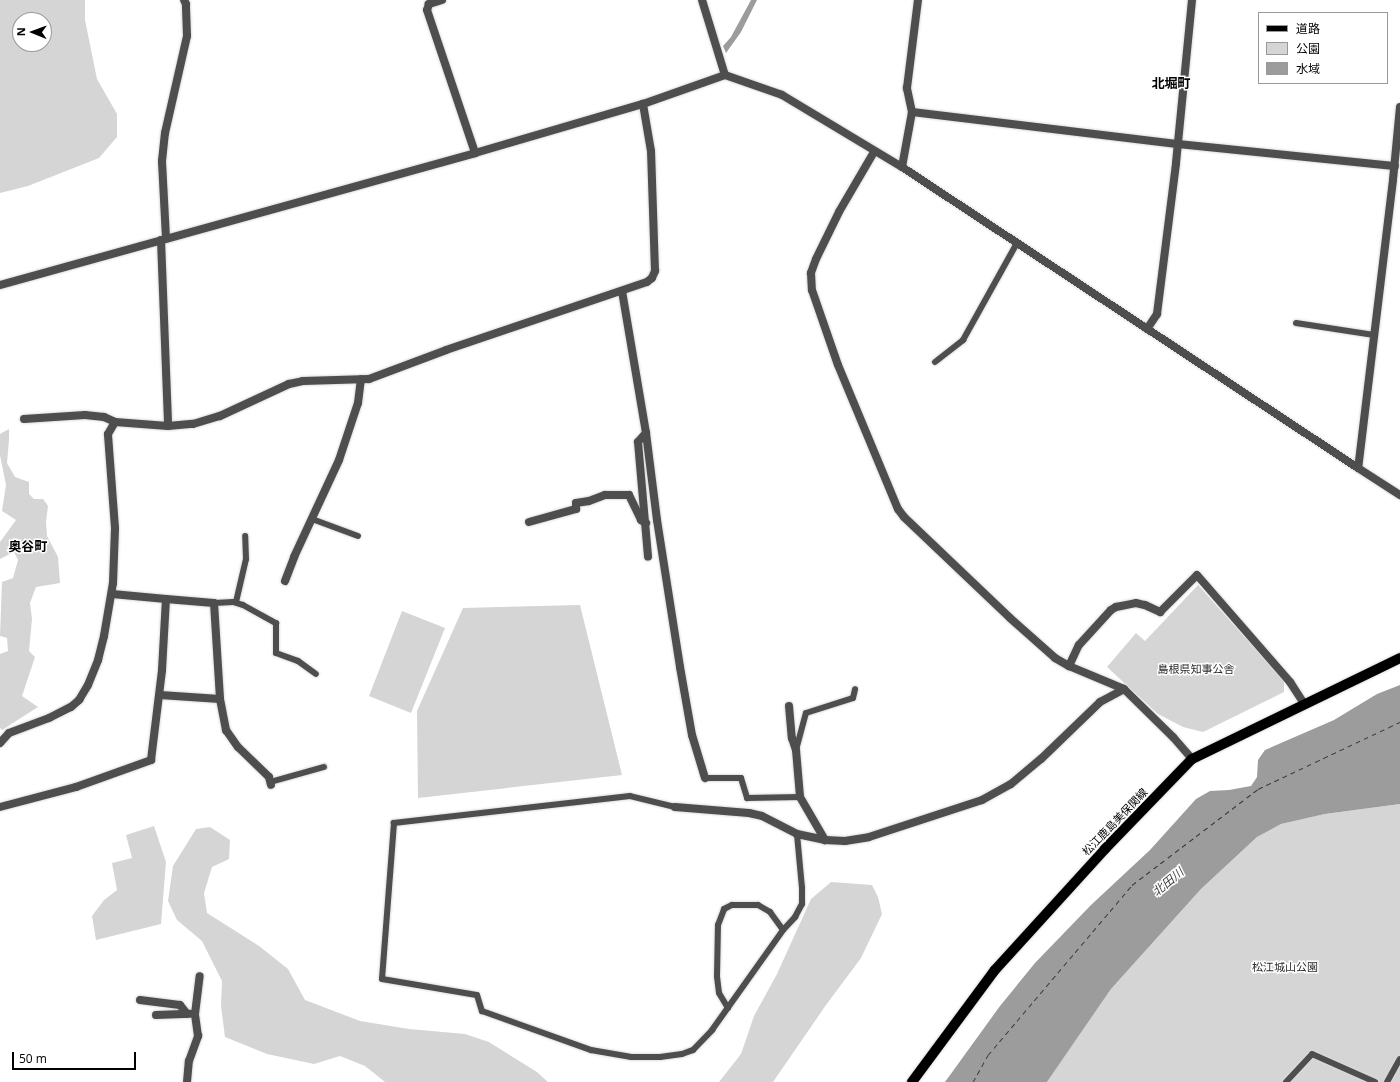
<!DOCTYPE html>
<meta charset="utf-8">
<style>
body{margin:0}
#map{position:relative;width:1400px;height:1082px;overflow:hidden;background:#fff;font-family:"Open Sans","Noto Sans JP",sans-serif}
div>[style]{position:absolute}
.green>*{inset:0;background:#d5d5d5}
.water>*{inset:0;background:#9c9c9c}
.ferry>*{height:1px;margin-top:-0.5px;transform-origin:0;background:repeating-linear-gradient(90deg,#3d3d3d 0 5px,transparent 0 9px)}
.roads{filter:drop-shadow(0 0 1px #dbdbdb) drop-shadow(0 0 1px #dbdbdb)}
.service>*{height:6px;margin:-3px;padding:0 3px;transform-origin:3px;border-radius:3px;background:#4e4e4e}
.minor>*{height:8px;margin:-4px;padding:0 4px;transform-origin:4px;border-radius:4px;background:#4e4e4e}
.tertiary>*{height:8px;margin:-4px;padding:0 4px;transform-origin:4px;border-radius:4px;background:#4e4e4e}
.primary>*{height:10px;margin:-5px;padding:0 5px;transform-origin:5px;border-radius:5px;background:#000}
span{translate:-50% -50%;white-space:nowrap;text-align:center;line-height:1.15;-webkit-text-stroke:3px #fff;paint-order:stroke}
.park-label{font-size:11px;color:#2c2c2c}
.street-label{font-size:11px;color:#000}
.water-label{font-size:12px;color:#3d3d3d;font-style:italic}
.quarter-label{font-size:13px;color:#000;font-weight:700}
.legend{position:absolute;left:1258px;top:12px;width:130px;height:72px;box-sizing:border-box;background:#fff;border:1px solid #999;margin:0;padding:5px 7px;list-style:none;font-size:12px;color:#000}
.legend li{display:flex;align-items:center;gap:8px;height:20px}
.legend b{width:20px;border:1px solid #999}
.north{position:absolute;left:12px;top:12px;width:40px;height:40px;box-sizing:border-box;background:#fff;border:1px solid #999;border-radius:50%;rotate:271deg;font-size:11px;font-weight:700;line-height:16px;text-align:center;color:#000}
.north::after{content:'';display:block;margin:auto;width:14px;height:18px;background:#000;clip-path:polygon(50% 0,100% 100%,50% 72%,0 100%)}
.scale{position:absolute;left:12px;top:1052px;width:124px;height:18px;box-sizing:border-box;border:2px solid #000;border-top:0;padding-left:5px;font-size:12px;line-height:14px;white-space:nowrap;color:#000;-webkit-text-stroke:3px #fff;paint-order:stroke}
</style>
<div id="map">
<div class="green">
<div style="clip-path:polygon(evenodd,0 0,85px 0,85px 20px,97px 79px,117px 114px,117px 137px,99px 158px,28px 186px,0 193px,0 0,20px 20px,44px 20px,44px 44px,20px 44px,20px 20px)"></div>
<div style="clip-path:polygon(9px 429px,9px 440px,7px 463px,15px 477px,29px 482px,29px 494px,34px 499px,43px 499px,48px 506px,46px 522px,47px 536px,58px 557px,60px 583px,36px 587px,30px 603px,32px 619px,29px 651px,35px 657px,22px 696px,38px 707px,2px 730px,0 728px,0 654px,8px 651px,7px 638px,0 636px,2px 582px,13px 578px,18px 560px,14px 552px,0 559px,0 542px,16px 520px,2px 511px,6px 485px,0 455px,0 434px)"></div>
<div style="clip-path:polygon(1198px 585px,1284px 681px,1284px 692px,1203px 732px,1183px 727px,1158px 714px,1107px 667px,1136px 633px,1145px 641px)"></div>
<div style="clip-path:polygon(580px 605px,622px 775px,418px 798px,417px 711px,463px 608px)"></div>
<div style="clip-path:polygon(402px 611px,445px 628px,411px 713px,369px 696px)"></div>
<div style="clip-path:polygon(1400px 804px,1400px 1082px,1047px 1082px,1111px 989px,1201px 889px,1257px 837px,1281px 824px,1325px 814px)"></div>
<div style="clip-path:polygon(154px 826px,166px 862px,161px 924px,96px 940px,92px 916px,104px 900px,117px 890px,112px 863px,132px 858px,126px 835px)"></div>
<div style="clip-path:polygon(210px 827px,230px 840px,229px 859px,212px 867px,204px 893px,207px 913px,259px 946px,288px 969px,305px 1000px,360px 1021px,409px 1029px,465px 1034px,489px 1042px,537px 1072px,548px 1082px,385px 1082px,365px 1066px,340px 1056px,314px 1064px,267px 1054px,225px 1037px,221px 1006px,222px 981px,202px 941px,177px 920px,168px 901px,173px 866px,196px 829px)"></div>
<div style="clip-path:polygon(831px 882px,872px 885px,878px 897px,882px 914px,861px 958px,826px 1005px,773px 1082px,719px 1082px,741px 1054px,754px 1016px,777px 974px,811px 899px)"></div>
</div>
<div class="water">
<div style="clip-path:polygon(751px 0,757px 0,741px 32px,726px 53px,723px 46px,731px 37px)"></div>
<div style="clip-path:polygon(1400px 685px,1400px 804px,1325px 814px,1281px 824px,1257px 837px,1201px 889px,1111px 989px,1047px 1082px,945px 1082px,1000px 1006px,1035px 963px,1091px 905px,1150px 850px,1196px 799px,1210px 791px,1229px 790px,1251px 786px,1257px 777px,1258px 760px,1265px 750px,1334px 720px,1377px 694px)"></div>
</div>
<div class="ferry">
<div style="left:973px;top:1082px;width:31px;rotate:-61deg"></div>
<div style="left:988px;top:1055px;width:223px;rotate:-49.7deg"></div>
<div style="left:1132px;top:885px;width:158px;rotate:-37.3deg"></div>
<div style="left:1258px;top:789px;width:157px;rotate:-25.3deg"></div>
</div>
<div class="roads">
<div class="service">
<div style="left:1296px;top:323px;width:79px;rotate:8.7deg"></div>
<div style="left:935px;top:362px;width:36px;rotate:-38deg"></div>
<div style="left:963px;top:340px;width:111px;rotate:-60.9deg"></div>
<div style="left:312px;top:519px;width:49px;rotate:20.3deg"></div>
<div style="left:236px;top:602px;width:44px;rotate:-76.9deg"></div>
<div style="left:246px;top:559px;width:23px;rotate:-92deg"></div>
<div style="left:214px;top:603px;width:19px;rotate:-3deg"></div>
<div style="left:233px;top:602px;width:10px;rotate:17deg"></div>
<div style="left:243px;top:605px;width:38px;rotate:29deg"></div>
<div style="left:276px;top:623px;width:30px;rotate:90deg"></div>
<div style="left:276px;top:653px;width:23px;rotate:20deg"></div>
<div style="left:298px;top:661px;width:22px;rotate:36deg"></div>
<div style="left:796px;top:750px;width:38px;rotate:-75deg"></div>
<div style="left:806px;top:713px;width:49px;rotate:-17.7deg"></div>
<div style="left:853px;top:698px;width:9px;rotate:-77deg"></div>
<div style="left:705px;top:778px;width:36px"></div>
<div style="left:741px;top:778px;width:21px;rotate:73deg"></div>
<div style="left:747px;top:798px;width:53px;rotate:-1.1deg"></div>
<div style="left:270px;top:782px;width:56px;rotate:-15.5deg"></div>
<div style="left:675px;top:807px;width:46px;rotate:-166.3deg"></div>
<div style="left:630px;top:796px;width:238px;rotate:173.5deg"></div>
<div style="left:394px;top:823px;width:156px;rotate:94.4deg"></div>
<div style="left:382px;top:979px;width:96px;rotate:9.6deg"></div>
<div style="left:477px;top:995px;width:17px;rotate:73deg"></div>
<div style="left:482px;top:1011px;width:116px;rotate:19.7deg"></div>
<div style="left:591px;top:1050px;width:41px;rotate:9.9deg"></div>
<div style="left:631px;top:1057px;width:29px"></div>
<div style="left:660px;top:1057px;width:22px;rotate:-8deg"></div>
<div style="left:682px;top:1054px;width:12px;rotate:-20deg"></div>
<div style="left:693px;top:1050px;width:28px;rotate:-46deg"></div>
<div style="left:712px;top:1030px;width:123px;rotate:-54.6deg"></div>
<div style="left:783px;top:930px;width:18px;rotate:-47deg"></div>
<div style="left:795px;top:917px;width:15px;rotate:-62deg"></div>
<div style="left:802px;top:904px;width:16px;rotate:-90deg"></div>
<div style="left:802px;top:888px;width:54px;rotate:-95.3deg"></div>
<div style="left:728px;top:1008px;width:17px;rotate:-121deg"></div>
<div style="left:719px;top:993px;width:17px;rotate:-97deg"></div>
<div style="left:717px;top:976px;width:51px;rotate:-88.9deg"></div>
<div style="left:718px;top:925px;width:17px;rotate:-69deg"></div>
<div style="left:724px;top:909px;width:9px;rotate:-27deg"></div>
<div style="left:732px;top:905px;width:26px"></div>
<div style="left:758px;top:905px;width:14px;rotate:30deg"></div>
<div style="left:770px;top:912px;width:22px;rotate:54deg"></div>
<div style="left:1286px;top:1082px;width:38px;rotate:-47deg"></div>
<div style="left:1312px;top:1054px;width:69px;rotate:24deg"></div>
<div style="left:1387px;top:1082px;width:26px;rotate:-61deg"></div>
</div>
<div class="minor">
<div style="left:442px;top:0;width:14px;rotate:163deg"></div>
<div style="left:429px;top:4px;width:6px;rotate:108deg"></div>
<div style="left:427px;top:10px;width:151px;rotate:71.4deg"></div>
<div style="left:1400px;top:107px;width:73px;rotate:95.5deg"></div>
<div style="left:1393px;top:180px;width:290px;rotate:96.9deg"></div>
<div style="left:1358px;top:468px;width:50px;rotate:32.7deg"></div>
<div style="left:912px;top:112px;width:267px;rotate:6.9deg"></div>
<div style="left:1177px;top:144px;width:219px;rotate:5.8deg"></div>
<div style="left:874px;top:152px;width:69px;rotate:120.3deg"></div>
<div style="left:839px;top:212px;width:52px;rotate:116.1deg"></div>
<div style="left:816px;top:259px;width:15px;rotate:110deg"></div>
<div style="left:811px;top:273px;width:17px;rotate:87deg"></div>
<div style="left:812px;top:290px;width:79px;rotate:70.9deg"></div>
<div style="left:838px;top:365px;width:156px;rotate:67.4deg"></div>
<div style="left:898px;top:509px;width:10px;rotate:53deg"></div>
<div style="left:904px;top:517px;width:146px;rotate:43.6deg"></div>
<div style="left:1010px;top:618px;width:60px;rotate:41.6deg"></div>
<div style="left:1055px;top:658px;width:16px;rotate:30deg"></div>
<div style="left:902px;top:167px;width:56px;rotate:-79.7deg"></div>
<div style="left:912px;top:112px;width:25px;rotate:-102deg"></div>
<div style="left:907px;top:88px;width:89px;rotate:-82.9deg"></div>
<div style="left:166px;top:238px;width:77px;rotate:-93deg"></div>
<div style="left:162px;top:161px;width:28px;rotate:-84deg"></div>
<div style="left:165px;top:133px;width:99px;rotate:-77.2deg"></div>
<div style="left:187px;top:36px;width:32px;rotate:-92deg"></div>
<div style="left:186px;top:4px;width:4px;rotate:-117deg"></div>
<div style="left:161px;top:240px;width:186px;rotate:87.8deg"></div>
<div style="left:0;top:285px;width:493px;rotate:-15.5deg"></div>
<div style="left:475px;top:153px;width:175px;rotate:-16.3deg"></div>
<div style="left:643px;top:104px;width:87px;rotate:-19.5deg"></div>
<div style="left:622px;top:291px;width:144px;rotate:80.4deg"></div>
<div style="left:646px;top:433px;width:88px;rotate:82.8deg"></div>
<div style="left:657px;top:520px;width:149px;rotate:81.1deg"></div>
<div style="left:680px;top:667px;width:69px;rotate:80deg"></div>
<div style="left:692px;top:735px;width:45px;rotate:73.2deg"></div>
<div style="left:1147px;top:329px;width:18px;rotate:-56deg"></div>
<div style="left:1157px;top:314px;width:152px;rotate:-82.8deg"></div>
<div style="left:1176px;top:163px;width:164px;rotate:-84.4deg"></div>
<div style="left:24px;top:419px;width:61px;rotate:-3.8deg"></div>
<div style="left:85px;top:415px;width:19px;rotate:6deg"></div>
<div style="left:104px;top:417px;width:12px;rotate:24deg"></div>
<div style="left:646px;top:433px;width:12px;rotate:132deg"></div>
<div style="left:638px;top:442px;width:115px;rotate:85deg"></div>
<div style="left:529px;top:522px;width:49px;rotate:-15.5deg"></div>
<div style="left:576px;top:509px;width:6px;rotate:-90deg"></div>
<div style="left:576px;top:503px;width:13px;rotate:-9deg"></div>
<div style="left:589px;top:501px;width:17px;rotate:-21deg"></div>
<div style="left:605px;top:495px;width:24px"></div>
<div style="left:629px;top:495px;width:28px;rotate:64deg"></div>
<div style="left:641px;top:520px;width:6px;rotate:31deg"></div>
<div style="left:285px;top:581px;width:26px;rotate:-69deg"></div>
<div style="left:294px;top:557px;width:107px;rotate:-65.1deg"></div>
<div style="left:339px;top:460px;width:60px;rotate:-71.6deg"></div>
<div style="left:358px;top:403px;width:24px;rotate:-83deg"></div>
<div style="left:166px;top:599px;width:48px;rotate:4.8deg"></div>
<div style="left:214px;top:603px;width:96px;rotate:86.4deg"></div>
<div style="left:220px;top:699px;width:32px;rotate:79deg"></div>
<div style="left:226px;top:730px;width:21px;rotate:55deg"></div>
<div style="left:238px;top:747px;width:43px;rotate:44.1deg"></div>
<div style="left:269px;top:777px;width:8px;rotate:76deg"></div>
<div style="left:1124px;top:689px;width:60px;rotate:-157.3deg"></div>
<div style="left:1069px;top:666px;width:23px;rotate:-65deg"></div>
<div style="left:1079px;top:645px;width:47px;rotate:-47.6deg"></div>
<div style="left:1111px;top:610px;width:6px;rotate:-31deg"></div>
<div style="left:1116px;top:607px;width:20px;rotate:-11deg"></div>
<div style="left:1136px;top:603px;width:9px;rotate:13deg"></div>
<div style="left:1145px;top:605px;width:17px;rotate:25deg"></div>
<div style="left:1160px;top:612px;width:52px;rotate:-45deg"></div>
<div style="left:1197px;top:575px;width:142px;rotate:49deg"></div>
<div style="left:1290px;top:682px;width:27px;rotate:57deg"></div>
<div style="left:160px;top:695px;width:60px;rotate:3.8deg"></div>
<div style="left:789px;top:706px;width:32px;rotate:85deg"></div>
<div style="left:792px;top:738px;width:13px;rotate:72deg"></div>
<div style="left:796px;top:750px;width:47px;rotate:85.1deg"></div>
<div style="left:800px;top:797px;width:50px;rotate:59.8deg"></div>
<div style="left:0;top:743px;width:13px;rotate:-48deg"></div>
<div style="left:9px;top:733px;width:43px;rotate:-20.6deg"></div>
<div style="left:49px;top:718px;width:25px;rotate:-27deg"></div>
<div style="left:71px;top:707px;width:11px;rotate:-41deg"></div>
<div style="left:79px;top:700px;width:17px;rotate:-59deg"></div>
<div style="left:88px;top:685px;width:27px;rotate:-68deg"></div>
<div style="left:98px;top:660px;width:25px;rotate:-76deg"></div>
<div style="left:104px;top:636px;width:54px;rotate:-80.4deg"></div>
<div style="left:113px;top:583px;width:55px;rotate:-87.9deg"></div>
<div style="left:115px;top:528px;width:94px;rotate:-94.3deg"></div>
<div style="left:108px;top:434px;width:14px;rotate:-60deg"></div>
<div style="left:115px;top:422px;width:53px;rotate:4.3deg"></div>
<div style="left:168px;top:426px;width:25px;rotate:-5deg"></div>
<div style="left:193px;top:424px;width:28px;rotate:-17deg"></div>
<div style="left:220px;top:416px;width:76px;rotate:-24.9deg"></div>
<div style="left:289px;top:384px;width:14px;rotate:-12deg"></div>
<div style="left:303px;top:381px;width:66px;rotate:-1.7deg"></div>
<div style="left:369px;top:379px;width:82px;rotate:-20.6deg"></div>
<div style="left:446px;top:350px;width:212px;rotate:-18.7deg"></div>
<div style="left:647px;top:282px;width:6px;rotate:-39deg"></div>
<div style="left:652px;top:278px;width:8px;rotate:-67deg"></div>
<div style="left:655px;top:271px;width:120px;rotate:-91.9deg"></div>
<div style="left:651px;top:151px;width:48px;rotate:-99.7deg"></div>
<div style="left:0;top:807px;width:79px;rotate:-14.7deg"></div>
<div style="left:76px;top:787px;width:80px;rotate:-19.8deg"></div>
<div style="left:151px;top:760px;width:91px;rotate:-83deg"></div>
<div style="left:162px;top:670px;width:71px;rotate:-86.8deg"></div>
<div style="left:166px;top:599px;width:54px;rotate:-174.7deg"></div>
<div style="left:675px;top:807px;width:74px;rotate:4.6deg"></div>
<div style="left:749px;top:813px;width:13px;rotate:13deg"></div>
<div style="left:762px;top:816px;width:39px;rotate:27deg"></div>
<div style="left:797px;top:834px;width:29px;rotate:12deg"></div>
<div style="left:825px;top:840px;width:20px;rotate:3deg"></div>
<div style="left:845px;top:841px;width:24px;rotate:-9deg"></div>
<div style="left:869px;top:837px;width:119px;rotate:-18.1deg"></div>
<div style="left:982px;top:800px;width:33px;rotate:-29deg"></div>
<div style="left:1011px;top:784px;width:39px;rotate:-40deg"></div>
<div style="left:1041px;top:759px;width:82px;rotate:-44deg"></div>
<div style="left:1100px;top:702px;width:27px;rotate:-28deg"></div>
<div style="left:1124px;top:689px;width:69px;rotate:44.4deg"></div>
<div style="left:1173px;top:737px;width:29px;rotate:49deg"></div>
<div style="left:140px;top:1000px;width:40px;rotate:7.1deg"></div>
<div style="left:180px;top:1005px;width:11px;rotate:52deg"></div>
<div style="left:156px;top:1015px;width:34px;rotate:-2deg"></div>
<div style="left:187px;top:1082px;width:21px;rotate:-85deg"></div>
<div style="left:189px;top:1061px;width:27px;rotate:-70deg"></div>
<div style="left:198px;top:1036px;width:22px;rotate:-98deg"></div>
<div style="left:195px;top:1014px;width:38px;rotate:-83deg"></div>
</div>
<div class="tertiary">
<div style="left:702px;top:0;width:78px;rotate:73deg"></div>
<div style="left:725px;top:75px;width:60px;rotate:19.3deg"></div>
<div style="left:782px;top:95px;width:140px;rotate:31deg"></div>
<div style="left:902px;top:167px;width:546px;rotate:33.43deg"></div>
</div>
<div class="primary">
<div style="left:912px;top:1082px;width:139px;rotate:-53.5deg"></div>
<div style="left:995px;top:970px;width:164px;rotate:-47.7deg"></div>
<div style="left:1105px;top:849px;width:125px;rotate:-46deg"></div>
<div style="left:1192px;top:759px;width:231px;rotate:-25.9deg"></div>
</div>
</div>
<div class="park-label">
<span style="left:1196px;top:669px">島根県知事公舎</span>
<span style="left:1285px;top:967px">松江城山公園</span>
</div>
<div class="street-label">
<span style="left:1115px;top:822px;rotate:-46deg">松江鹿島美保関線</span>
</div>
<div class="water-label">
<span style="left:1168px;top:882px;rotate:-40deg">北田川</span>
</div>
<div class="quarter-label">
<span style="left:1171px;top:83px">北堀町</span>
<span style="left:28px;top:546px">奥谷町</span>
</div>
<ul class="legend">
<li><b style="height:5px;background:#000"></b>道路</li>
<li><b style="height:11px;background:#d5d5d5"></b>公園</li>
<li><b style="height:11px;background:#9c9c9c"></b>水域</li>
</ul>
<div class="north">N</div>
<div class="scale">50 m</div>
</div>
